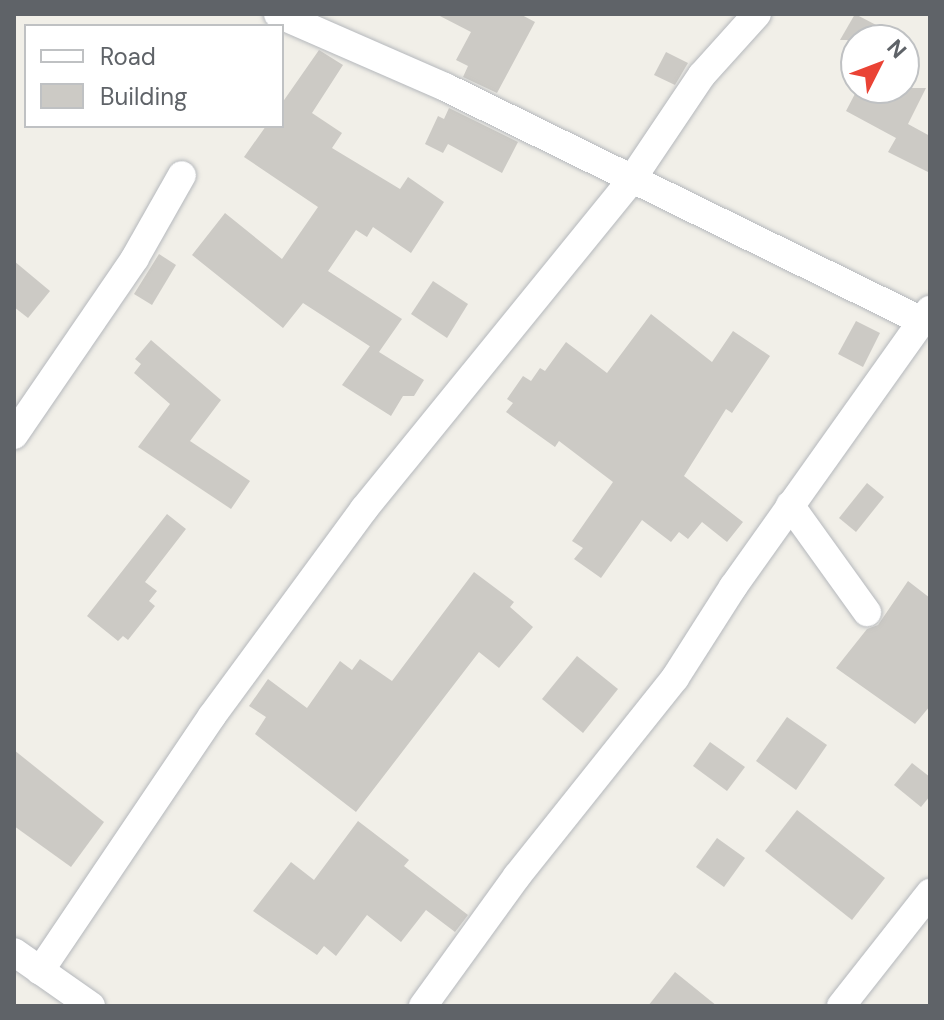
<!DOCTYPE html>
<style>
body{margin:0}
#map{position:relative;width:944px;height:1020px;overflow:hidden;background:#f1efe8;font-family:"DM Sans",sans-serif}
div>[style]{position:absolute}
.building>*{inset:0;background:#cccac5}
.roads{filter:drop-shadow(0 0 2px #b5b8bc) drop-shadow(0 0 2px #b5b8bc)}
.minor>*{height:28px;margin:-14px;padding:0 14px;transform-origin:14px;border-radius:14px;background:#fff}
span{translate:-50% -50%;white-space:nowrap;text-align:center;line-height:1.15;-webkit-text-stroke:7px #fff;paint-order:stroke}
.frame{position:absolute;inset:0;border:16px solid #5f6368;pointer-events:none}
.legend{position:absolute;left:24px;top:24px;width:260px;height:104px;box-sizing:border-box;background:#fff;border:2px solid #bfc1c3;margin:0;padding:10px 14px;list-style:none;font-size:24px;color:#5f6368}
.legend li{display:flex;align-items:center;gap:16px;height:40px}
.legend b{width:40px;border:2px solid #bfc1c3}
.north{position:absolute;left:840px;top:24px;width:80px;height:80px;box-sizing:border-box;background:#fff;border:2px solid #bfc1c3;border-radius:50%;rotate:48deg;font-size:22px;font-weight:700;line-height:32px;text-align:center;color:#5f6368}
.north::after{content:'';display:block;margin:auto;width:28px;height:36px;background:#ea4335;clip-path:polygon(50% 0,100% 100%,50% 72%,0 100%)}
</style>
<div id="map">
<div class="building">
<div style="clip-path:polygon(436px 14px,520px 14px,535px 22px,497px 93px,463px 77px,468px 66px,456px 60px,471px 32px)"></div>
<div style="clip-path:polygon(855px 14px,905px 40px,840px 40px)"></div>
<div style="clip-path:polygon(319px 50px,343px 65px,312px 113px,342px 133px,332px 148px,400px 189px,408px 177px,444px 202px,411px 253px,373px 227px,367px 237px,356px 230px,328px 271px,402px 319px,379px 352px,424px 380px,414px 396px,403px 396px,391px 416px,342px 385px,370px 346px,374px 349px,303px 303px,283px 328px,192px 255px,225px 213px,282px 259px,318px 207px,244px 157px,266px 126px,282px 126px,282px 103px)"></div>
<div style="clip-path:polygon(666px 52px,688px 63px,675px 85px,654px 75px)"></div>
<div style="clip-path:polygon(858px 88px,926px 88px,908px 124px,930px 136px,930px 173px,888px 152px,896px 138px,846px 111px)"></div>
<div style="clip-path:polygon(449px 108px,518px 142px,502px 173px,448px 144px,443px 153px,425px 144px,438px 116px,444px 119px)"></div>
<div style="clip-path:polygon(159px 254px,176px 265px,152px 305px,134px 294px)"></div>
<div style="clip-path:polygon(14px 261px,50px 291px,28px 318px,14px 307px)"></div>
<div style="clip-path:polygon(433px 281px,468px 304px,447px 338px,411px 314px)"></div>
<div style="clip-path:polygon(651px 314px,712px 362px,733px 331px,770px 356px,732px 413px,726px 409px,684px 476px,743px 522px,727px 542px,702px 522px,688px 539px,679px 532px,671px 542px,642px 520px,601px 578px,574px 559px,583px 548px,572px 541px,613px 482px,559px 441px,555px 447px,506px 412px,513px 403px,507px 399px,523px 376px,531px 381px,540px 368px,545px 371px,566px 342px,607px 373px)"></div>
<div style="clip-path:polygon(856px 321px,880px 333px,863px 367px,838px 354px)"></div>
<div style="clip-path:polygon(151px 340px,221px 400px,190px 441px,250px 481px,231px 509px,138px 447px,170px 404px,134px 373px,141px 364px,135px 359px)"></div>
<div style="clip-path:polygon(867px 483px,884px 497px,856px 532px,839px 518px)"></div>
<div style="clip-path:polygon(167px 514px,186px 529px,145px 582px,157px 591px,149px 601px,155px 606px,128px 640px,123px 636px,118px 641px,87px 616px)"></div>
<div style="clip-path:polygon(474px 572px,514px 602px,510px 607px,533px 627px,499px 668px,479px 652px,356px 812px,255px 734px,266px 717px,249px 706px,268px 679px,307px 708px,340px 661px,352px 670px,360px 659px,392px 681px)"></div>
<div style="clip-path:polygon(908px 581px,930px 598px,930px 706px,915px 724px,836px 668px,867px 629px,878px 625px)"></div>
<div style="clip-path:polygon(577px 656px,618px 689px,583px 733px,542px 699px)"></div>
<div style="clip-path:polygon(787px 717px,827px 745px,796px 790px,756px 761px)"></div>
<div style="clip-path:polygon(710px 742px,745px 767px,727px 791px,693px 766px)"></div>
<div style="clip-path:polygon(14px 750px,104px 822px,71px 867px,14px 826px)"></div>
<div style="clip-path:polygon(912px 763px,930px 777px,930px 796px,921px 807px,894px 785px)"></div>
<div style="clip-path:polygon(797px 810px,885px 878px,852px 920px,765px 851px)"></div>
<div style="clip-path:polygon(358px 821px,409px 860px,404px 866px,468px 915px,455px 932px,426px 910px,401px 942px,367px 915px,336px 956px,324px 946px,317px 955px,253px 911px,291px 862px,314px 880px)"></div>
<div style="clip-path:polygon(717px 838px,745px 858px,724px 887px,696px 867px)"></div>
<div style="clip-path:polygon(675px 972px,717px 1006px,648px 1006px)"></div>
</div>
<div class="roads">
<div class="minor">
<div style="left:278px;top:14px;width:182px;rotate:23.6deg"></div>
<div style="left:445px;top:87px;width:531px;rotate:26.13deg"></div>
<div style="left:14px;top:435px;width:214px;rotate:-55.6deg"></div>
<div style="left:135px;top:258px;width:95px;rotate:-60.5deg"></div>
<div style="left:790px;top:505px;width:132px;rotate:54.3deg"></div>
<div style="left:14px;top:952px;width:94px;rotate:35deg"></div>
<div style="left:40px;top:971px;width:308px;rotate:-56deg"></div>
<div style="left:212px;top:716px;width:257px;rotate:-53.7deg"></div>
<div style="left:364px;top:509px;width:425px;rotate:-50.9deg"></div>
<div style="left:632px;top:179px;width:125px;rotate:-56.1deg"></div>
<div style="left:702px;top:75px;width:82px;rotate:-48deg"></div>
<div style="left:423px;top:1006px;width:160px;rotate:-54.1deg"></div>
<div style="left:517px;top:876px;width:253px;rotate:-51.4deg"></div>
<div style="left:675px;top:678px;width:108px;rotate:-57.5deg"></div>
<div style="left:733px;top:587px;width:340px;rotate:-54.6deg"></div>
<div style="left:841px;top:1006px;width:144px;rotate:-51.8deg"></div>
</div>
</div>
<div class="frame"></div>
<ul class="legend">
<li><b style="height:10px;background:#fff"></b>Road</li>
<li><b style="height:22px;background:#cccac5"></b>Building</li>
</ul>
<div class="north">N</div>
</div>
